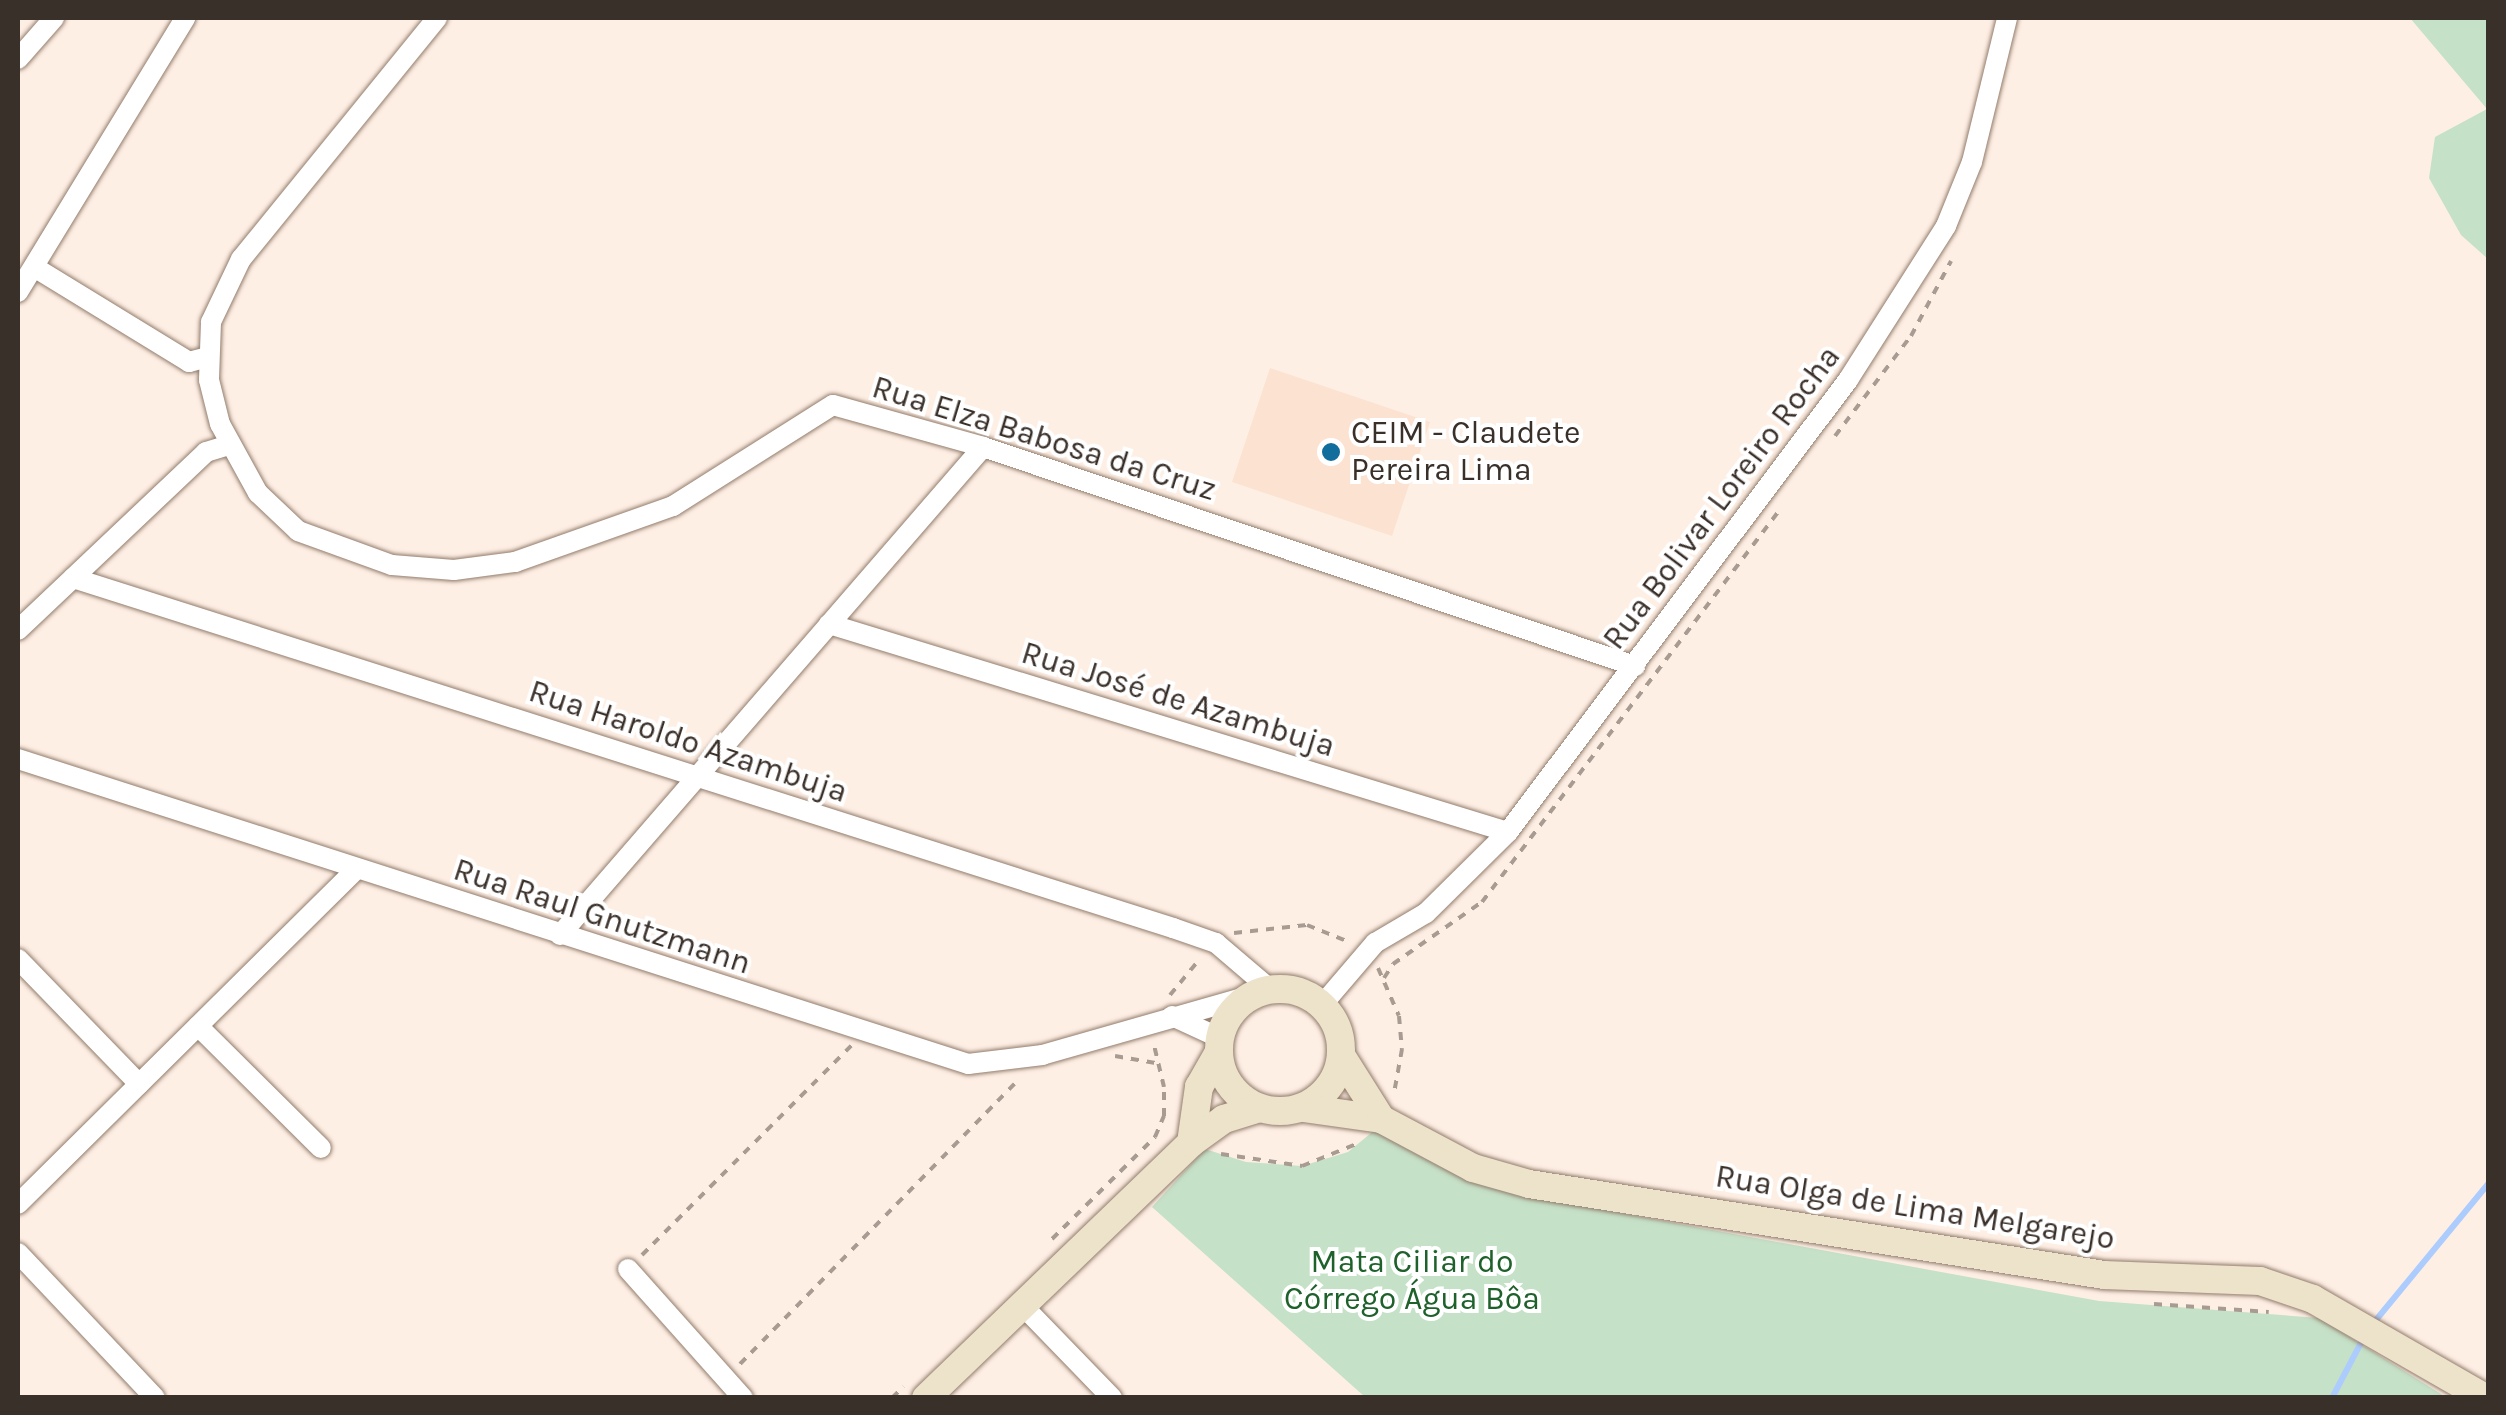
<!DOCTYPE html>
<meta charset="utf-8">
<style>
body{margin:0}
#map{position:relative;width:2506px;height:1415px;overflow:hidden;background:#feefe4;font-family:Karla,sans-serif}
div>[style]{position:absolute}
.built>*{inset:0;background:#fce2d0}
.green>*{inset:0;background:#c5e1c7}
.stream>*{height:6px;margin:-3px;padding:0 3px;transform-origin:3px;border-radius:3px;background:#adccfe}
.path>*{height:4px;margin-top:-2px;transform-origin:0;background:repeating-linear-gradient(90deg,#a89b92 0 8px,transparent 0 16px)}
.roads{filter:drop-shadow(0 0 2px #927c6c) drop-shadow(0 0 2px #927c6c)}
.street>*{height:20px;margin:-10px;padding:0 10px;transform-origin:10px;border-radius:10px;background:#fff}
.secondary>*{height:28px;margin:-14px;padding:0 14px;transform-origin:14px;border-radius:14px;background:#ede2ca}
.secondary>.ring{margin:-14px;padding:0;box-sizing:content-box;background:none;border:28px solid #ede2ca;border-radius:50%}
.dots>*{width:28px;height:28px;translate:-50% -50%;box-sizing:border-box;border:5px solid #fff;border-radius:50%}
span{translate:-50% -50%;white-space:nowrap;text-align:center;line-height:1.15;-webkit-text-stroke:8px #fff;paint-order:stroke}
.poi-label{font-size:32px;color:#3a302a}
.left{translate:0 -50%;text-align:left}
.street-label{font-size:32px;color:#3a302a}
.park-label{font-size:32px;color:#1e612b}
.frame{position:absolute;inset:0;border:20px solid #3a302a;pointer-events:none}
</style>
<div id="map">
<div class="built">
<div style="clip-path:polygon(1270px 368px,1430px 422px,1392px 536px,1232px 482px)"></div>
</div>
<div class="green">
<div style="clip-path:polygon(2410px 18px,2488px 18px,2488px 259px,2461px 235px,2429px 178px,2435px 137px,2487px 109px)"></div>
<div style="clip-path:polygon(1376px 1129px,1447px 1170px,1609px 1211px,2099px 1301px,2319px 1318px,2446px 1397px,1365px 1397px,1152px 1207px,1205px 1149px,1246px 1162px,1302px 1166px,1348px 1152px)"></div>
</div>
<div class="stream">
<div style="left:2371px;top:1326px;width:184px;rotate:-50.5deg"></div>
<div style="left:2332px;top:1398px;width:69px;rotate:-62.3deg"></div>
</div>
<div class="path">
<div style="left:1835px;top:436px;width:126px;rotate:-52.8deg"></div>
<div style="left:1911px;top:336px;width:85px;rotate:-61.9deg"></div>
<div style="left:1234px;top:933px;width:73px;rotate:-6.3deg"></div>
<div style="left:1307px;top:925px;width:45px;rotate:22deg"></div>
<div style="left:1378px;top:968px;width:52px;rotate:66.4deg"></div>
<div style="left:1399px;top:1016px;width:33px;rotate:85deg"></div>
<div style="left:1402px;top:1049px;width:45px;rotate:100.3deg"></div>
<div style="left:1384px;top:978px;width:17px;rotate:-57deg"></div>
<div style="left:1393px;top:964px;width:108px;rotate:-34.9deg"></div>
<div style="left:1482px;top:902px;width:490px;rotate:-52.8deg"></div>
<div style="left:1170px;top:995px;width:45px;rotate:-50.4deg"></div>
<div style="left:1115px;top:1056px;width:41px;rotate:9.9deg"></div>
<div style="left:1221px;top:1154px;width:82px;rotate:8.4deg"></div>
<div style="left:1302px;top:1166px;width:61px;rotate:-22deg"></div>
<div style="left:1052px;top:1239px;width:145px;rotate:-44.7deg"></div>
<div style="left:1155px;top:1137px;width:23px;rotate:-67deg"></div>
<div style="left:1164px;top:1116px;width:29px;rotate:-90deg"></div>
<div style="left:1164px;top:1087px;width:43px;rotate:-103.4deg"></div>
<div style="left:642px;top:1255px;width:296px;rotate:-45deg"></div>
<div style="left:2154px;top:1304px;width:115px;rotate:4deg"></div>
<div style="left:740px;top:1364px;width:395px;rotate:-45.6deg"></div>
<div style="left:892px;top:1398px;width:16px;rotate:-45deg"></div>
</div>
<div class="roads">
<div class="street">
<div style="left:437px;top:18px;width:311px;rotate:129.1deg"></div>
<div style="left:241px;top:259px;width:70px;rotate:115.5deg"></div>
<div style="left:211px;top:322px;width:58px;rotate:92deg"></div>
<div style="left:209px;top:380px;width:45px;rotate:76deg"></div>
<div style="left:220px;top:424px;width:79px;rotate:61.2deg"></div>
<div style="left:258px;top:493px;width:55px;rotate:43.5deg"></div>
<div style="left:298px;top:531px;width:100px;rotate:19.9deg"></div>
<div style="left:392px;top:565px;width:62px;rotate:4.6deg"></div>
<div style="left:454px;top:570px;width:62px;rotate:-7.5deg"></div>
<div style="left:515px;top:562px;width:168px;rotate:-19.5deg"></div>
<div style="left:673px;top:506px;width:189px;rotate:-32.3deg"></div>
<div style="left:833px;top:405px;width:156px;rotate:15.6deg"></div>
<div style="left:983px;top:447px;width:688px;rotate:18.57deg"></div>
<div style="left:18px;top:59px;width:55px;rotate:-48.7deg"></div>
<div style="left:34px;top:267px;width:182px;rotate:31.5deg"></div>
<div style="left:189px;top:362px;width:20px;rotate:-15deg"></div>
<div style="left:18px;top:292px;width:321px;rotate:-58.6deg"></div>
<div style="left:73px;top:578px;width:1154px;rotate:17.65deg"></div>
<div style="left:1173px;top:928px;width:46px;rotate:19.2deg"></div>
<div style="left:1216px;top:943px;width:71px;rotate:40.4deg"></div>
<div style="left:829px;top:624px;width:710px;rotate:17.03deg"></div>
<div style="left:18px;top:630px;width:259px;rotate:-43.4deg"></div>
<div style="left:206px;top:452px;width:24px;rotate:-17deg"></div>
<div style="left:18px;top:759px;width:998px;rotate:17.8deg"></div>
<div style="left:968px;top:1064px;width:75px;rotate:-6.9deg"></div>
<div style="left:1042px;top:1055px;width:226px;rotate:-15.9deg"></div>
<div style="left:560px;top:935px;width:646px;rotate:-49.08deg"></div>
<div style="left:18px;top:959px;width:174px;rotate:45.9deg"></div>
<div style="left:1322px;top:1005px;width:82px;rotate:-49.5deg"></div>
<div style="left:1375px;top:943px;width:59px;rotate:-30.5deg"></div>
<div style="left:1426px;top:913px;width:115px;rotate:-44.6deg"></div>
<div style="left:1508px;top:832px;width:566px;rotate:-53.05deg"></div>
<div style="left:1848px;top:380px;width:183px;rotate:-57.5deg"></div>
<div style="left:1946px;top:226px;width:69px;rotate:-67.9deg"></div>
<div style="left:1972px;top:162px;width:148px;rotate:-76.3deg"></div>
<div style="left:1172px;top:1016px;width:53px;rotate:24.6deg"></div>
<div style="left:198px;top:1026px;width:173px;rotate:44.8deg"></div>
<div style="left:18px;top:1204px;width:475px;rotate:-44.7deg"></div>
<div style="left:18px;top:1253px;width:199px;rotate:46.6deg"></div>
<div style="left:628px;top:1269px;width:173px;rotate:48.3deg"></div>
<div style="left:1023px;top:1306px;width:128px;rotate:45.9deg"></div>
</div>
<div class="secondary">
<div class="ring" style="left:1219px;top:989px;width:94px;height:94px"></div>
<div style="left:1342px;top:1057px;width:73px;rotate:57.8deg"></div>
<div style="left:1303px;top:1108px;width:79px;rotate:8deg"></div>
<div style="left:1381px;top:1119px;width:104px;rotate:28deg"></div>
<div style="left:1473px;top:1168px;width:58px;rotate:15.9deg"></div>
<div style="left:1529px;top:1184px;width:582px;rotate:8.99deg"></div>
<div style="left:2104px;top:1275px;width:156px;rotate:2.2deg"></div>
<div style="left:2260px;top:1281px;width:56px;rotate:18.8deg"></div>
<div style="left:2313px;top:1299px;width:198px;rotate:29.9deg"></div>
<div style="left:1191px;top:1143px;width:57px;rotate:-81.9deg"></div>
<div style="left:1199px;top:1087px;width:40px;rotate:-60.3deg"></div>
<div style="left:926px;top:1398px;width:368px;rotate:-43.9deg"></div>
<div style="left:1191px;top:1143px;width:41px;rotate:-36deg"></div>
<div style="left:1224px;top:1119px;width:37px;rotate:-17deg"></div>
</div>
</div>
<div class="dots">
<div style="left:1331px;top:452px;background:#116d9c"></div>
</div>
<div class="poi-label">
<span class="left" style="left:1351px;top:452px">CEIM - Claudete<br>Pereira Lima</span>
</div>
<div class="street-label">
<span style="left:1044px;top:439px;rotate:17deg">Rua Elza Babosa da Cruz</span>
<span style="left:1722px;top:498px;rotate:-53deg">Rua Bolivar Loreiro Rocha</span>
<span style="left:1178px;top:700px;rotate:17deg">Rua José de Azambuja</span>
<span style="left:688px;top:742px;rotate:18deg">Rua Haroldo Azambuja</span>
<span style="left:602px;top:917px;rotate:18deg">Rua Raul Gnutzmann</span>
<span style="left:1915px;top:1208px;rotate:9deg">Rua Olga de Lima Melgarejo</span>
</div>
<div class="park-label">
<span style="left:1412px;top:1281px">Mata Ciliar do<br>Córrego Água Bôa</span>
</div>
<div class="frame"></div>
</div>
